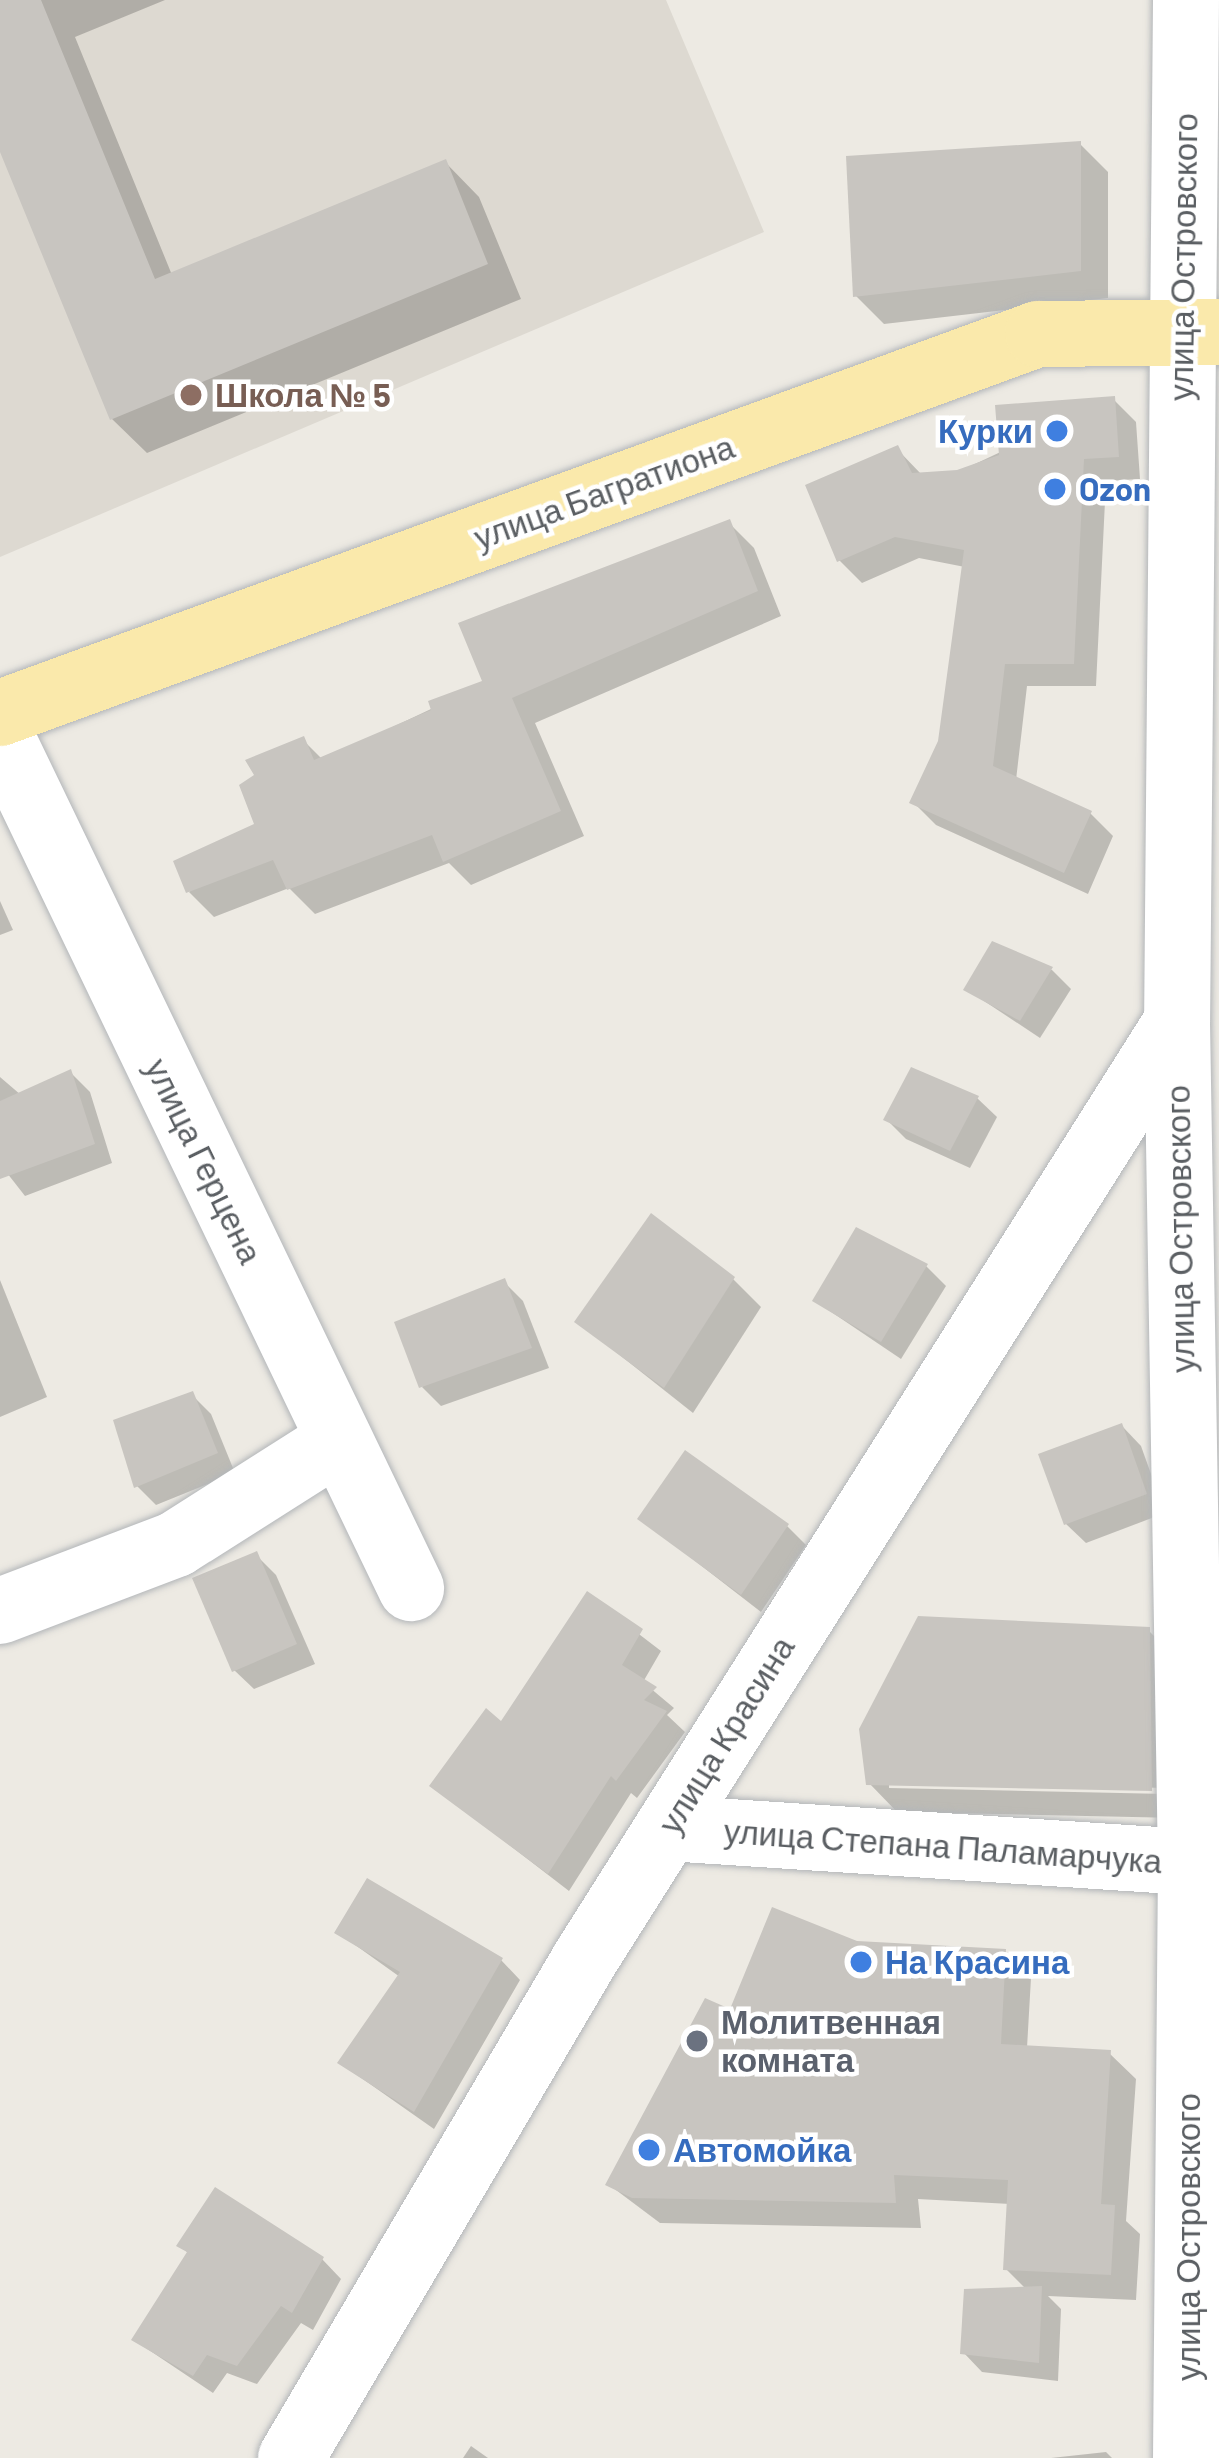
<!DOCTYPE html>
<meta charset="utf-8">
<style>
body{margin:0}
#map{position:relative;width:1219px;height:2458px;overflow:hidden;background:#edeae3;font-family:Barlow,sans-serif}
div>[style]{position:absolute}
.education>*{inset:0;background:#ddd9d1}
.shadow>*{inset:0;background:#0003}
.building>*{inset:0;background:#c8c5c0}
.roads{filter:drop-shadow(0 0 3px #b3b6b9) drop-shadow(0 0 3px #b3b6b9)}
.minor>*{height:66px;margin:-33px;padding:0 33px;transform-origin:33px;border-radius:33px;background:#fff}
.major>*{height:66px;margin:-33px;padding:0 33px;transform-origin:33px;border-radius:33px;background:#fae9ab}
.dots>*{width:33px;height:33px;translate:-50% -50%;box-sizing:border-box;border:6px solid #fff;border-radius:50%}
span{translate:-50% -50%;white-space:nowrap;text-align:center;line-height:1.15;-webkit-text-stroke:9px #fff;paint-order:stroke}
.street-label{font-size:33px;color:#5b5f63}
.education-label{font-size:33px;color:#785e54;font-weight:700}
.left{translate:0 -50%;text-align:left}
.shop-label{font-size:33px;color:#366cbe;font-weight:700}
.right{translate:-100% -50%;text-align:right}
.worship-label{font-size:33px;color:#5b616d;font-weight:700}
</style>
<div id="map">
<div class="education">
<div style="clip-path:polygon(0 0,666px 0,764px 232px,0 557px)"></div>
</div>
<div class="shadow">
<div style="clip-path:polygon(0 0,165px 0,75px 37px,172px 275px,445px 162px,479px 197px,521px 299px,147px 453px,112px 419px,0 144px)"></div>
<div style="clip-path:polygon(1080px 144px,1108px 172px,1108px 298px,884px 324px,856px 296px)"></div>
<div style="clip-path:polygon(1113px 399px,1136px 422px,1140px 479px,1106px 481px,1096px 686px,1027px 686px,1016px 780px,1090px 813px,1113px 836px,1088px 894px,936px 825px,913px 802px,941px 742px,965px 567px,919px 558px,862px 583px,839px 560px,897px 449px,922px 475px,958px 472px)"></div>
<div style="clip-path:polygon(729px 523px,754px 548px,781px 616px,535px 723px,584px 836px,471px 885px,449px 863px,315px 914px,289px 888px,214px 917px,189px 892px,257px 826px,303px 740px,323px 760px,486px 683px)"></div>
<div style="clip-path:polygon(0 901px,13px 930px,0 935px)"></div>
<div style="clip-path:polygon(993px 945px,1052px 970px,1071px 989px,1040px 1038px,966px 989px)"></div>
<div style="clip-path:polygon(70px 1072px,90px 1092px,112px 1163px,25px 1196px,0 1164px,0 1077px,21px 1095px)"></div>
<div style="clip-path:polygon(977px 1098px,997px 1117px,970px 1168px,906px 1139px,887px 1120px)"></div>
<div style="clip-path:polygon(926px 1266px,946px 1286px,901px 1359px,815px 1301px)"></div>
<div style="clip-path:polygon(733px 1279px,761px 1307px,693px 1413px,578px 1322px)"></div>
<div style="clip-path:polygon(0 1280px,47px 1397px,0 1417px)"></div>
<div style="clip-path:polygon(504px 1282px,523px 1301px,549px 1368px,441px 1406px,422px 1387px)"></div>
<div style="clip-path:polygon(192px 1395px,211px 1414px,235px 1473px,156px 1505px,137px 1486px)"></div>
<div style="clip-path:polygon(1122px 1426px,1141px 1446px,1165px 1513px,1086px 1543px,1066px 1524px)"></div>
<div style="clip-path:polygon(641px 1519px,787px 1526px,806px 1545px,761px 1612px)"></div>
<div style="clip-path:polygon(256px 1555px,276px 1575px,315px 1664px,254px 1689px,234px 1670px)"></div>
<div style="clip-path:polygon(588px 1595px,661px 1651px,643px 1682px,674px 1708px,667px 1715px,685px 1732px,637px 1798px,631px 1793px,569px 1891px,433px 1786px,502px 1725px)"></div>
<div style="clip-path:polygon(evenodd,1148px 1630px,1176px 1658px,1179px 1818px,897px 1812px,869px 1783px,1148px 1630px,889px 1782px,1167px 1788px,1167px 1794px,889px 1788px,889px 1782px)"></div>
<div style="clip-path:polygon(337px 1932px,501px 1960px,520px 1980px,434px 2129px,340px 2063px,400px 1977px)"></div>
<div style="clip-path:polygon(856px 1944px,1004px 1952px,1031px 1978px,1027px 2048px,1109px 2053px,1136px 2079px,1126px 2221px,1140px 2234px,1136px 2300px,1048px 2296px,1061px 2309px,1058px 2381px,982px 2372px,963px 2352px,1027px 2290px,1006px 2269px,1010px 2204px,918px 2199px,921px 2228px,660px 2223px,608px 2184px,732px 2013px)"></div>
<div style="clip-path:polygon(180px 2245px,322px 2259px,341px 2279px,313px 2330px,301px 2323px,257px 2384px,227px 2373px,213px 2393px,134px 2340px,189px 2254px)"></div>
<div style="clip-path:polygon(471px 2446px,488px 2458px,463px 2458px)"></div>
<div style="clip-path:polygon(1106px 2452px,1112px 2458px,1051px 2458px)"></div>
</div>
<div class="building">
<div style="clip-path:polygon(0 0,41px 0,155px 279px,446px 159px,488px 264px,110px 420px,0 152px)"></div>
<div style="clip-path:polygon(1081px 141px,1081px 271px,853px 297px,846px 156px)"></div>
<div style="clip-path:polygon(1115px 396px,1119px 457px,1084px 459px,1074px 664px,1005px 664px,993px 766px,1092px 811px,1064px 873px,909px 803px,938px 741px,964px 550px,895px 537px,837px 562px,805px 485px,898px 445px,912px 473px,957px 470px,999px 455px,995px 405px)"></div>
<div style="clip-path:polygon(730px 519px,758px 591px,512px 698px,561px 811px,443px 862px,432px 835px,287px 890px,273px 860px,186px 893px,173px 861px,254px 824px,239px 785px,254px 775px,245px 760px,304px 736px,314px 760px,431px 710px,428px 701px,482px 681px,458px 623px)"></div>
<div style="clip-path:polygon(992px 941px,1053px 967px,1020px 1021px,963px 990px)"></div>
<div style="clip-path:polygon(911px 1067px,979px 1096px,950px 1151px,883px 1120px)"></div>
<div style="clip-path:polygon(71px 1069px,95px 1144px,0 1179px,0 1101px)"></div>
<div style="clip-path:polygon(651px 1213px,735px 1277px,664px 1388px,574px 1322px)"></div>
<div style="clip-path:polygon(856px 1227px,928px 1264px,881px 1342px,812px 1301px)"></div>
<div style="clip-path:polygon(505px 1278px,532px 1348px,419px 1388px,394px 1322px)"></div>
<div style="clip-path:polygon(193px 1391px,218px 1453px,134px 1488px,113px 1420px)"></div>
<div style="clip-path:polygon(1122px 1423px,1147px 1494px,1064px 1525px,1038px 1454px)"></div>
<div style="clip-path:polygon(685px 1450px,789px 1524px,741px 1595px,637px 1519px)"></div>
<div style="clip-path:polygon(257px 1551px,297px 1644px,232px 1672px,192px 1578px)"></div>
<div style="clip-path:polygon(587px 1591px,643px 1629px,622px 1665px,657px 1687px,644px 1700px,667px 1711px,616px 1781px,611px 1776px,548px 1874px,429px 1786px,486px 1708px,501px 1721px)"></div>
<div style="clip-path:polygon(918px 1616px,1150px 1627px,1152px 1791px,866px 1785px,859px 1729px)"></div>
<div style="clip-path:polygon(367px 1878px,503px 1958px,414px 2112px,337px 2063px,400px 1972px,334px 1933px)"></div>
<div style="clip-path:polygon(772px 1907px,857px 1941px,1006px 1949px,1001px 2044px,1111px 2050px,1101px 2204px,1115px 2205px,1111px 2275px,1003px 2270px,1008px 2180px,894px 2175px,896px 2203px,632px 2198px,605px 2185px,705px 1998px,730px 2009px)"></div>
<div style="clip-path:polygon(215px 2187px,324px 2257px,292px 2313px,281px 2306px,237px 2366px,207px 2355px,193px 2376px,131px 2340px,187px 2252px,176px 2246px)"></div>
<div style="clip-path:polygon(1042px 2286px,1039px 2363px,960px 2354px,964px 2289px)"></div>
</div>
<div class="roads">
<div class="minor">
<div style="left:1186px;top:0;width:1022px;rotate:90.5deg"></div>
<div style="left:1177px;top:1022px;width:841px;rotate:89.05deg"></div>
<div style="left:1191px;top:1863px;width:595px;rotate:90.48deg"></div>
<div style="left:0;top:734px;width:948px;rotate:64.3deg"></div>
<div style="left:0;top:1611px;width:188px;rotate:-20.8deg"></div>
<div style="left:176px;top:1544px;width:192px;rotate:-32.4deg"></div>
<div style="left:668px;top:1828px;width:552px;rotate:3.74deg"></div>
<div style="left:291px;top:2458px;width:579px;rotate:-59.49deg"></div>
<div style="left:585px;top:1959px;width:1108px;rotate:-57.72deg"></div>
</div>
<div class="major">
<div style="left:0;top:713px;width:1105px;rotate:-20.06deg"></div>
<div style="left:1038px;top:334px;width:181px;rotate:-0.6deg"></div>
</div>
</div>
<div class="dots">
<div style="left:191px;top:395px;background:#8d6e63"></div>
<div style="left:1057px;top:431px;background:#3f7fe0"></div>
<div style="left:1055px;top:489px;background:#3f7fe0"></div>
<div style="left:861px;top:1962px;background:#3f7fe0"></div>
<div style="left:697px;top:2041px;background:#6b7280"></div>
<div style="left:649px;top:2150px;background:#3f7fe0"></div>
</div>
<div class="street-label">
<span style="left:1183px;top:257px;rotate:-89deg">улица Островского</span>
<span style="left:604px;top:492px;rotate:-20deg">улица Багратиона</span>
<span style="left:204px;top:1161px;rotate:64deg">улица Герцена</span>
<span style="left:1180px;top:1229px;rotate:-91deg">улица Островского</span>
<span style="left:726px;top:1735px;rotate:-58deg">улица Красина</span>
<span style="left:943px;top:1846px;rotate:4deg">улица Степана Паламарчука</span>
<span style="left:1188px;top:2237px;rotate:-90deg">улица Островского</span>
</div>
<div class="education-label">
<span class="left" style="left:215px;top:395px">Школа № 5</span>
</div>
<div class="shop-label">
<span class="right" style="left:1033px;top:431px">Курки</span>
<span class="left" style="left:1079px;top:489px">Ozon</span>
<span class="left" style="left:885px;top:1962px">На Красина</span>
<span class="left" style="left:673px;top:2150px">Автомойка</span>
</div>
<div class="worship-label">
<span class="left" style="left:721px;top:2041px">Молитвенная<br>комната</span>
</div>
</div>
